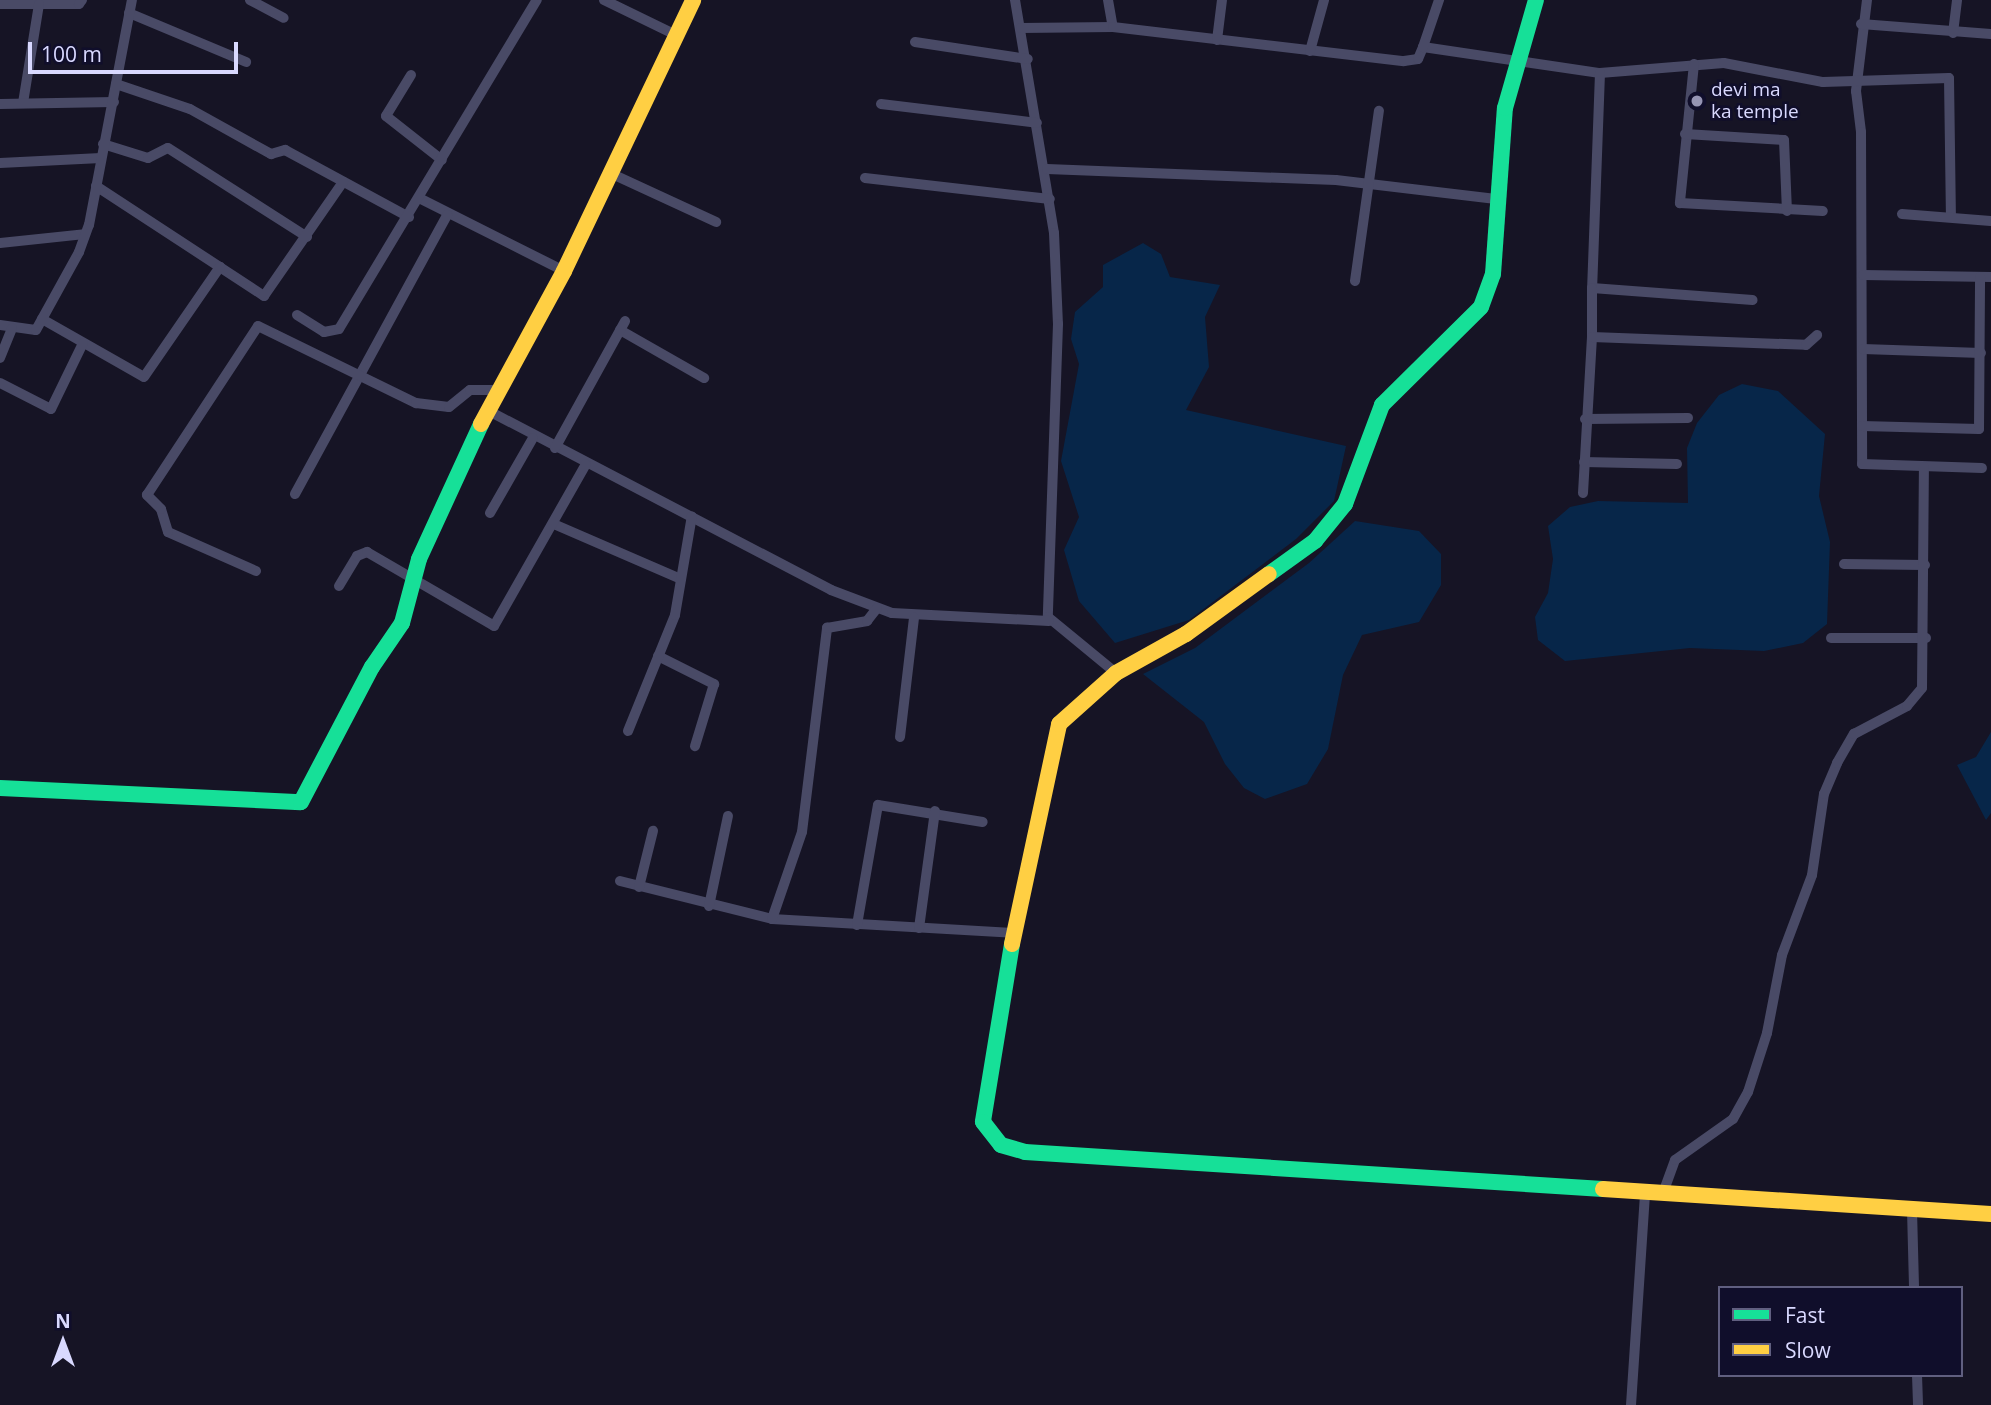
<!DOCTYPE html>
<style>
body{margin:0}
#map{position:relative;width:1991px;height:1405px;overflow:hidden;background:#161425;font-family:"Open Sans",sans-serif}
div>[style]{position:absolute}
.water>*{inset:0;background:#072649}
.street>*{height:10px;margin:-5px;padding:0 5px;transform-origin:5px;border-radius:5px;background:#494a66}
.fast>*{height:16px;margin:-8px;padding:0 8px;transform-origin:8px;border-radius:8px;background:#16e098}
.slow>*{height:16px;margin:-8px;padding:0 8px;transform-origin:8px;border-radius:8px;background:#ffcf43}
.dots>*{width:19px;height:19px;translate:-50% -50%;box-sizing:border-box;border:4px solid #100e2b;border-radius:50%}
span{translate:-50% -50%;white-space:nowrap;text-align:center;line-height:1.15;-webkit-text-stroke:5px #100e2b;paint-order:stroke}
.poi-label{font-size:19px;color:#d9d9ff}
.left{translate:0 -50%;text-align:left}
.legend{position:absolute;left:1718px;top:1286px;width:245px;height:91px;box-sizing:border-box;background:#100e2b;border:2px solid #605f80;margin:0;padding:9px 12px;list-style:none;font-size:21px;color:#d9d9ff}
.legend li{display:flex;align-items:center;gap:14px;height:35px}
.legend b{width:35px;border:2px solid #605f80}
.north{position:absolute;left:28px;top:1307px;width:70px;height:70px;-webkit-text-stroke:5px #100e2b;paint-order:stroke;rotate:0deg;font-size:19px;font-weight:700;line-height:28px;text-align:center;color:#d9d9ff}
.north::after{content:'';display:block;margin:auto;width:24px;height:32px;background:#d9d9ff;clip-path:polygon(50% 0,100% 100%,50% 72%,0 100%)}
.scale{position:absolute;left:28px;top:42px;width:210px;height:32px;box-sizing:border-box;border:4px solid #d9d9ff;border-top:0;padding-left:9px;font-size:21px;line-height:24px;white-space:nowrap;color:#d9d9ff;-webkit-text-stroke:5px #100e2b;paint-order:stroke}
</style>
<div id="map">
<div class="water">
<div style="clip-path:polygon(1143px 243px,1161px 254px,1170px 277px,1220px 285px,1205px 317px,1209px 367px,1186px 410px,1346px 446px,1334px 501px,1296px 539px,1189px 620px,1115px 643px,1079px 601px,1064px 550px,1079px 517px,1061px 461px,1079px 364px,1071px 339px,1075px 312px,1103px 287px,1103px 265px)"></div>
<div style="clip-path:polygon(1742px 384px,1778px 391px,1825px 434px,1819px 496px,1830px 542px,1827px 624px,1803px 643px,1764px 651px,1690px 648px,1565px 661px,1538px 640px,1535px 617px,1548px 593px,1553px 559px,1548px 526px,1570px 507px,1598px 501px,1688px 503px,1687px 448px,1697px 423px,1719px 395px)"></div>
<div style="clip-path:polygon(1355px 521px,1419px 531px,1441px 554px,1441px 585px,1419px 622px,1362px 635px,1343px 675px,1328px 749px,1307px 784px,1265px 799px,1244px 788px,1225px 764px,1204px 722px,1143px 674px,1195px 648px,1309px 563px)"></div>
<div style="clip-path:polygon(1991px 732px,1991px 813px,1986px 820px,1957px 765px,1976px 757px)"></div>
</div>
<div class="street">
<div style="left:250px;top:0;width:38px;rotate:28deg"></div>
<div style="left:604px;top:0;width:80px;rotate:25.9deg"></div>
<div style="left:1015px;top:0;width:236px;rotate:80.5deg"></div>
<div style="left:1054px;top:233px;width:91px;rotate:87.5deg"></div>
<div style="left:1058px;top:324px;width:293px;rotate:92deg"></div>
<div style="left:1048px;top:617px;width:88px;rotate:39.5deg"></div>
<div style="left:1108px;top:0;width:27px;rotate:80deg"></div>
<div style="left:1867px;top:0;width:92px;rotate:96.9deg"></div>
<div style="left:1856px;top:91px;width:41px;rotate:83deg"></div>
<div style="left:1861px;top:132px;width:332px;rotate:89.8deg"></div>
<div style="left:1862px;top:464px;width:120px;rotate:1.9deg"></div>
<div style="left:0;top:4px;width:79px"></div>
<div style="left:79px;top:4px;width:5px;rotate:-53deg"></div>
<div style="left:129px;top:13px;width:127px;rotate:22.7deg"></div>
<div style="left:1861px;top:24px;width:130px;rotate:4.4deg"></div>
<div style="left:1021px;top:28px;width:92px;rotate:-0.6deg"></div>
<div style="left:1113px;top:27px;width:293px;rotate:6.7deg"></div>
<div style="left:1404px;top:61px;width:14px;rotate:-8deg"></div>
<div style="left:1418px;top:59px;width:13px;rotate:-67deg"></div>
<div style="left:1423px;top:47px;width:179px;rotate:8.4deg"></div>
<div style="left:1600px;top:73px;width:124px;rotate:-4.6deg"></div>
<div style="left:1724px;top:63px;width:101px;rotate:10.9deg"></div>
<div style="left:1823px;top:82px;width:126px;rotate:-1.8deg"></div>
<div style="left:1949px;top:78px;width:137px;rotate:89.2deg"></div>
<div style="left:1953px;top:33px;width:33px;rotate:-83deg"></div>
<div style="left:1217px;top:40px;width:40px;rotate:-82.9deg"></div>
<div style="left:915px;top:42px;width:114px;rotate:8.6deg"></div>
<div style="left:1423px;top:47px;width:50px;rotate:-71.2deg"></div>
<div style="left:1310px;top:51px;width:53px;rotate:-74.6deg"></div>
<div style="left:1694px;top:64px;width:140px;rotate:95.8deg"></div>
<div style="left:1680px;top:203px;width:143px;rotate:3.2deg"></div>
<div style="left:1600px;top:73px;width:215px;rotate:92.1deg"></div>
<div style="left:1592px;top:288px;width:161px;rotate:4.3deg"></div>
<div style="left:411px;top:75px;width:48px;rotate:121.4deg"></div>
<div style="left:386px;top:116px;width:71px;rotate:38.2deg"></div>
<div style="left:116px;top:84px;width:78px;rotate:18.7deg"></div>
<div style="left:190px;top:109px;width:93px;rotate:29.1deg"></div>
<div style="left:271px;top:154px;width:15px;rotate:-16deg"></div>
<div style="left:285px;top:150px;width:141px;rotate:28.4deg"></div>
<div style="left:23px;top:103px;width:100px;rotate:-80.8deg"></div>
<div style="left:0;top:104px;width:114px;rotate:-1deg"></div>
<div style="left:881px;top:104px;width:157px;rotate:6.9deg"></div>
<div style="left:1685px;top:134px;width:99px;rotate:3.5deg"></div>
<div style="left:1784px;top:140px;width:71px;rotate:87.6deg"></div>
<div style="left:103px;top:144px;width:47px;rotate:17.3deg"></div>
<div style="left:148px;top:158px;width:22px;rotate:-27deg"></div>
<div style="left:168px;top:148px;width:165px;rotate:32.6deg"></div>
<div style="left:0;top:163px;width:101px;rotate:-2.8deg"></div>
<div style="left:1047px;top:169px;width:289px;rotate:2.2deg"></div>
<div style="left:1336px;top:180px;width:161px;rotate:6.8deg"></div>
<div style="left:610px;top:173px;width:117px;rotate:24.8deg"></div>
<div style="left:865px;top:178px;width:186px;rotate:6.5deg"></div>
<div style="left:96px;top:186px;width:201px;rotate:33.2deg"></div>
<div style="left:264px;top:296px;width:139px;rotate:-55.3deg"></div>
<div style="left:419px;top:198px;width:162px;rotate:26.7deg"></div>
<div style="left:1902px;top:214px;width:89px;rotate:4.5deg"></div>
<div style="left:0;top:243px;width:85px;rotate:-6deg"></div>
<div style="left:1863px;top:275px;width:128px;rotate:0.9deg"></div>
<div style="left:1355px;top:281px;width:172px;rotate:-82deg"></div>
<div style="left:1592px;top:288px;width:49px;rotate:90deg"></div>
<div style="left:297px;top:315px;width:32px;rotate:32deg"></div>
<div style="left:324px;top:332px;width:15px;rotate:-11deg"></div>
<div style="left:339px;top:329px;width:384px;rotate:-59deg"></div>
<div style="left:42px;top:319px;width:117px;rotate:29.6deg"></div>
<div style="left:144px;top:377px;width:134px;rotate:-55.4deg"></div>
<div style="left:0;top:325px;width:36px;rotate:8deg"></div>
<div style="left:36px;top:330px;width:89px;rotate:-61.1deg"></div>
<div style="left:79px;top:252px;width:29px;rotate:-70deg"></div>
<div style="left:89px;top:225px;width:229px;rotate:-79.2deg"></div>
<div style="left:620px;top:330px;width:97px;rotate:29.7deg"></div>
<div style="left:1863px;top:349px;width:118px;rotate:1.9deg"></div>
<div style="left:0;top:358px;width:32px;rotate:-68deg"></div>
<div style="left:0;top:383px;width:57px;rotate:27deg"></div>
<div style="left:51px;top:409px;width:73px;rotate:-64.1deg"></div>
<div style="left:487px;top:410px;width:388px;rotate:27.6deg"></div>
<div style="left:831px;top:590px;width:65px;rotate:20.7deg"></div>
<div style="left:892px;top:613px;width:157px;rotate:2.9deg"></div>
<div style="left:1585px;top:419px;width:103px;rotate:-0.6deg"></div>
<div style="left:1862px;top:426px;width:117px;rotate:1.5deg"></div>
<div style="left:1979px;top:429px;width:152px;rotate:-89.6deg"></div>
<div style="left:555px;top:448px;width:145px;rotate:-61.1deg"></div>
<div style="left:1584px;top:462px;width:93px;rotate:1.2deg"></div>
<div style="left:1583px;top:493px;width:156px;rotate:-86.7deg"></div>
<div style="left:1592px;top:337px;width:214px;rotate:2.1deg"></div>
<div style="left:1806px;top:345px;width:15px;rotate:-42deg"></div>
<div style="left:295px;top:494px;width:318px;rotate:-61.4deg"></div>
<div style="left:490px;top:513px;width:86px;rotate:-60.2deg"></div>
<div style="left:556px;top:525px;width:136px;rotate:23.4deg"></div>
<div style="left:1844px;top:564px;width:81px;rotate:0.7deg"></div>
<div style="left:256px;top:571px;width:96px;rotate:-156.1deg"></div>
<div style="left:168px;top:532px;width:24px;rotate:-107deg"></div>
<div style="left:161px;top:509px;width:20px;rotate:-135deg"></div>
<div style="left:147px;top:495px;width:202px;rotate:-56.7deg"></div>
<div style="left:258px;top:326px;width:176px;rotate:26deg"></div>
<div style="left:416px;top:403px;width:33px;rotate:7deg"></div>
<div style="left:449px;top:407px;width:27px;rotate:-39deg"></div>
<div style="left:470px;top:390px;width:26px"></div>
<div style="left:339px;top:586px;width:35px;rotate:-59deg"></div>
<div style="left:357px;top:556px;width:11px;rotate:-22deg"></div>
<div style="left:367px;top:552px;width:147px;rotate:30.2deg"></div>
<div style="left:494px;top:626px;width:186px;rotate:-60.4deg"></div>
<div style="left:1831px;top:638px;width:95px"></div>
<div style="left:658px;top:656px;width:63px;rotate:26.6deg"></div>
<div style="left:714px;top:684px;width:65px;rotate:107deg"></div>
<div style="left:628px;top:731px;width:125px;rotate:-67.9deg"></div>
<div style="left:675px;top:615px;width:100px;rotate:-80.3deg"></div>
<div style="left:900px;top:737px;width:120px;rotate:-83.3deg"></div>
<div style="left:620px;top:881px;width:157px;rotate:14deg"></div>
<div style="left:772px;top:919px;width:241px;rotate:3.3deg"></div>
<div style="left:639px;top:887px;width:58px;rotate:-76deg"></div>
<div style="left:709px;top:906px;width:92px;rotate:-78.1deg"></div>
<div style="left:772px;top:919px;width:92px;rotate:-71deg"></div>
<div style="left:802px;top:832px;width:206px;rotate:-83deg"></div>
<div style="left:827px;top:628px;width:41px;rotate:-9.9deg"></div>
<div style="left:867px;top:621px;width:16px;rotate:-52deg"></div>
<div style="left:857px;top:925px;width:122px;rotate:-80.1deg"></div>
<div style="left:878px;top:805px;width:106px;rotate:9.2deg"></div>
<div style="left:919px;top:928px;width:118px;rotate:-82.2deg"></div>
<div style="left:1663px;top:1193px;width:35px;rotate:-70deg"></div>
<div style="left:1675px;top:1160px;width:71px;rotate:-35.3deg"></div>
<div style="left:1733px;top:1119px;width:31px;rotate:-61deg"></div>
<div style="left:1748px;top:1092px;width:62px;rotate:-72.1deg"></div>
<div style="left:1767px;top:1033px;width:79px;rotate:-79.1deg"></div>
<div style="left:1782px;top:955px;width:85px;rotate:-69.4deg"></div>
<div style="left:1812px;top:875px;width:82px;rotate:-81.6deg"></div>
<div style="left:1824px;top:794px;width:34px;rotate:-67deg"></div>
<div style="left:1837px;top:763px;width:34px;rotate:-60deg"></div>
<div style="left:1854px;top:734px;width:60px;rotate:-27.8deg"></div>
<div style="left:1907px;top:706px;width:23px;rotate:-50deg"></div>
<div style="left:1922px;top:688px;width:221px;rotate:-89.5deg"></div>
<div style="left:1912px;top:1210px;width:78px;rotate:88.5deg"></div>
<div style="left:1917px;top:1375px;width:30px;rotate:88deg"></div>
<div style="left:1631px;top:1405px;width:213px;rotate:-86.2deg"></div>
</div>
<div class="fast">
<div style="left:1269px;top:574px;width:57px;rotate:-35.7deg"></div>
<div style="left:1315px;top:541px;width:48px;rotate:-51deg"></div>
<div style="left:1345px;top:504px;width:106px;rotate:-69.5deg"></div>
<div style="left:1382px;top:405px;width:139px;rotate:-44.7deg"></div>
<div style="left:1481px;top:307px;width:35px;rotate:-70deg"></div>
<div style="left:1493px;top:274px;width:166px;rotate:-85.9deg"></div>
<div style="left:1505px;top:108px;width:112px;rotate:-74deg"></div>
<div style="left:0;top:788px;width:301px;rotate:2.7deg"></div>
<div style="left:301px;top:802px;width:153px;rotate:-62.3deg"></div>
<div style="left:372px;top:667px;width:53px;rotate:-55.7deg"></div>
<div style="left:402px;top:623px;width:66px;rotate:-75.1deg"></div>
<div style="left:419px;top:559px;width:149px;rotate:-65.3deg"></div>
<div style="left:1012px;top:944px;width:180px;rotate:99.3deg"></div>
<div style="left:983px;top:1122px;width:29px;rotate:52deg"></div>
<div style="left:1001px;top:1145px;width:25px;rotate:16deg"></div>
<div style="left:1025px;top:1152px;width:579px;rotate:3.66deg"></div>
</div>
<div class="slow">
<div style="left:481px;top:424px;width:174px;rotate:-61.5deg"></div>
<div style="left:564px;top:271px;width:300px;rotate:-64.5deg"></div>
<div style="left:1012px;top:944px;width:225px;rotate:-77.9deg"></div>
<div style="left:1059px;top:724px;width:76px;rotate:-41.8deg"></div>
<div style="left:1116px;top:673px;width:80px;rotate:-29.1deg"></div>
<div style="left:1186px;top:634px;width:102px;rotate:-35.9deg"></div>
<div style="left:1603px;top:1189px;width:389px;rotate:3.7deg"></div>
</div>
<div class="dots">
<div style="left:1697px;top:101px;background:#9594b3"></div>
</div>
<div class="poi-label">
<span class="left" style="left:1711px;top:101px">devi ma<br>ka temple</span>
</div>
<ul class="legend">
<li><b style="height:9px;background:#16e098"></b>Fast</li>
<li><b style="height:9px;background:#ffcf43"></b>Slow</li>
</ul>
<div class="north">N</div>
<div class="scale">100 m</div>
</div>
